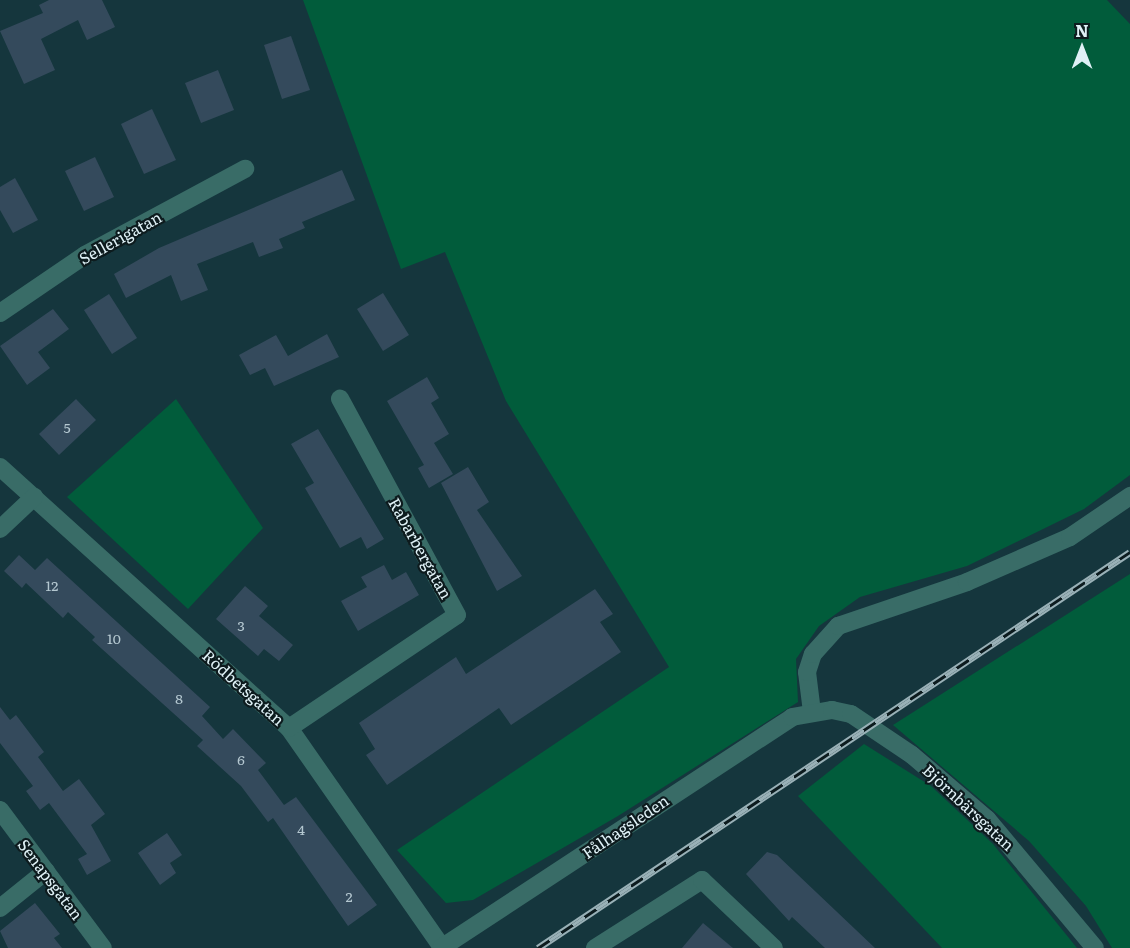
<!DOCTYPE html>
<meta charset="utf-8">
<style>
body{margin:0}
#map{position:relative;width:1130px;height:948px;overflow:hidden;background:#15363d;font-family:Literata,serif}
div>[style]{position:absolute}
.green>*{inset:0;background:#015c3b}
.building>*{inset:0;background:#344a5c}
.minor>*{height:18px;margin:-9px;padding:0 9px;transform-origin:9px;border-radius:9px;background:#396c67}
.rail>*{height:7px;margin-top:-3.5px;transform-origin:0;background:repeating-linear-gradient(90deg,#0d1b1e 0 14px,#9ab1b7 0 28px);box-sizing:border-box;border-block:2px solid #9ab1b7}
span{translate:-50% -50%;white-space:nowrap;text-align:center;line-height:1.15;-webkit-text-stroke:4.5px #0d1b1e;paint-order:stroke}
.number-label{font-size:14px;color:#b4c7d0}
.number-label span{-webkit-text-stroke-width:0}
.street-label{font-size:16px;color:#dff1f6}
.north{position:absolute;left:1052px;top:18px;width:60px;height:60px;-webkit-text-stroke:4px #0d1b1e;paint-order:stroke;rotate:0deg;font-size:16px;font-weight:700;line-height:24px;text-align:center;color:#dff1f6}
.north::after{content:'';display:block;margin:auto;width:21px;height:27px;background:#dff1f6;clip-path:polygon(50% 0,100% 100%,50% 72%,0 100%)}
</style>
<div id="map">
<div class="green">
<div style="clip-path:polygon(303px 0,1107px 0,1130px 24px,1130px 475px,1084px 509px,967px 566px,860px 597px,819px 626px,796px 659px,798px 702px,618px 816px,473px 900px,446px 903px,397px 850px,669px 667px,506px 401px,445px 252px,401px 269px)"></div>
<div style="clip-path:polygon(176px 399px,263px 528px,188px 609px,67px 497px)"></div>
<div style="clip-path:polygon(1130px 574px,1130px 948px,1112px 948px,1086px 906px,1029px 841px,893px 725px)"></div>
<div style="clip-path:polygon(864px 744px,931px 786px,993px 844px,1077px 948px,942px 948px,798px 796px)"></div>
</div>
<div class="building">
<div style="clip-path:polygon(49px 0,102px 0,115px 27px,87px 40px,78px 20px,41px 39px,55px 70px,24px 84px,0 31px,43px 13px,39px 5px)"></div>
<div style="clip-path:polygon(291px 36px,310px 90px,282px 99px,264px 45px)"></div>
<div style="clip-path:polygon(218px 70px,234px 110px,201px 123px,185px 83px)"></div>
<div style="clip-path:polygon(152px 109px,176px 160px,144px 174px,121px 124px)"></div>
<div style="clip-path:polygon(95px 157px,114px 197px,84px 211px,65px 171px)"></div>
<div style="clip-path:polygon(342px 170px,355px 200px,302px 222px,305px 228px,279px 239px,283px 248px,259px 257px,253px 242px,197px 264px,208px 290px,181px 301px,171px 275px,126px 298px,114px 274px,159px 248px)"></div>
<div style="clip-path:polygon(15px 178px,38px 220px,13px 233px,0 210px,0 187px)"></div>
<div style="clip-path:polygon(383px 293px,409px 335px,383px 351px,357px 309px)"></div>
<div style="clip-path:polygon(109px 294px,137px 338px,112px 354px,84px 310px)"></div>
<div style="clip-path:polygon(53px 309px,69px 329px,38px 352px,50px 368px,27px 385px,0 346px)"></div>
<div style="clip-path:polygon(327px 334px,339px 357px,274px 386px,265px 368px,250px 375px,239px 355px,276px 335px,288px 356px)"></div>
<div style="clip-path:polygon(427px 377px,439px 398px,431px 403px,449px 434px,434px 443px,453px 474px,429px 488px,418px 468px,424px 465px,387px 401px)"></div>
<div style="clip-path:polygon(76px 399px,96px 420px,59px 455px,39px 434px)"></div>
<div style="clip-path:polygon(318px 429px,384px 539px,367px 549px,361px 537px,340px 548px,305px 488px,314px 483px,291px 444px)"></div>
<div style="clip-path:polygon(468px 467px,489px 502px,477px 510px,522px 576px,497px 591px,441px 483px)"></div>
<div style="clip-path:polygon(19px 555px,35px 570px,47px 558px,210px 707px,202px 716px,223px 739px,233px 729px,266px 763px,258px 770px,284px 805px,296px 797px,377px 905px,348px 926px,273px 818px,268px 822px,241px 786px,197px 746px,203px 740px,92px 640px,95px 637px,68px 612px,63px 618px,26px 583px,22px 588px,4px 571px)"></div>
<div style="clip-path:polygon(384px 565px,392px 580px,406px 572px,419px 595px,358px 631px,341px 601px,367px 587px,361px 577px)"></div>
<div style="clip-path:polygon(245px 586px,268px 606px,259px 616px,293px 645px,279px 661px,264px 649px,258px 656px,216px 619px)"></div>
<div style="clip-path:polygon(595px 589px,613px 614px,600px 622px,621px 652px,511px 725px,499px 708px,387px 785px,366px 755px,375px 749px,359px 723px,456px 657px,466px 674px)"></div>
<div style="clip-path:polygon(0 707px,10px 720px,16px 715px,44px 752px,38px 757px,63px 791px,79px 779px,105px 814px,91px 825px,111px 861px,87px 875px,78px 859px,87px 854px,49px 803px,40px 810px,26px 791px,33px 786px,0 743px)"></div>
<div style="clip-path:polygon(167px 833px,182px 855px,170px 863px,176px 873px,160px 885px,138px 853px)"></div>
<div style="clip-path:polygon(767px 852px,777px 855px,875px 948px,825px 948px,792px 917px,789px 921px,746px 874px)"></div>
<div style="clip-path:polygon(35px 903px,60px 934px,54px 938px,62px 948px,8px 948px,0 931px)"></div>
<div style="clip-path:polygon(703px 923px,733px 948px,682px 948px)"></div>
</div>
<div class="minor">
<div style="left:0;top:313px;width:103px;rotate:-34.3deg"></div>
<div style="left:85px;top:255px;width:182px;rotate:-28.3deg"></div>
<div style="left:0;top:467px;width:389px;rotate:42.1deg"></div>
<div style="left:289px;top:728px;width:267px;rotate:55.1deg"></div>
<div style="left:0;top:529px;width:47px;rotate:-43.3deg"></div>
<div style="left:812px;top:712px;width:40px;rotate:-97.1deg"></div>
<div style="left:807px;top:672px;width:19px;rotate:-72deg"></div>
<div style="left:813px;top:654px;width:38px;rotate:-48deg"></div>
<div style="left:838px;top:626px;width:136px;rotate:-18.8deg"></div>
<div style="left:967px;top:582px;width:112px;rotate:-23.6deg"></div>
<div style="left:1070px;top:537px;width:73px;rotate:-34.3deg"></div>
<div style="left:289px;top:728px;width:202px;rotate:-33.9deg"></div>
<div style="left:457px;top:615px;width:246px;rotate:-118.4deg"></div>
<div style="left:0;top:810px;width:172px;rotate:53.3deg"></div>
<div style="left:0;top:908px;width:59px;rotate:-38.8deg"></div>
<div style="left:441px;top:948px;width:420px;rotate:-33.3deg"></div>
<div style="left:792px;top:717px;width:41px;rotate:-9.9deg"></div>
<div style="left:832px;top:710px;width:19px;rotate:12deg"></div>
<div style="left:851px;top:714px;width:73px;rotate:33.9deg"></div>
<div style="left:912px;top:755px;width:99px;rotate:40.5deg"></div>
<div style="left:987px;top:819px;width:168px;rotate:50.1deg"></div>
<div style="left:595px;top:948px;width:127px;rotate:-32.4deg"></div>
<div style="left:702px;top:880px;width:99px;rotate:43.4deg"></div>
</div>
<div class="rail">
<div style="left:538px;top:948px;width:712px;rotate:-33.78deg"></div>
</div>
<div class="number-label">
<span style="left:67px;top:427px">5</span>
<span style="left:52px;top:585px">12</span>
<span style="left:241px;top:625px">3</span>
<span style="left:114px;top:638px">10</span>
<span style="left:179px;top:698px">8</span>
<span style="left:241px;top:759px">6</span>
<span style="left:301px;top:829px">4</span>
<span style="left:349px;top:896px">2</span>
</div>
<div class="street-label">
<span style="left:120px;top:237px;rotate:-29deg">Sellerigatan</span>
<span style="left:421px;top:548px;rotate:61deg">Rabarbergatan</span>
<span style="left:244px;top:687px;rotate:42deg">Rödbetsgatan</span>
<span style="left:969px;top:807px;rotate:43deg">Björnbärsgatan</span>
<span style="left:625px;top:826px;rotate:-34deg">Fålhagsleden</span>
<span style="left:51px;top:879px;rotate:53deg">Senapsgatan</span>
</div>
<div class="north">N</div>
</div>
